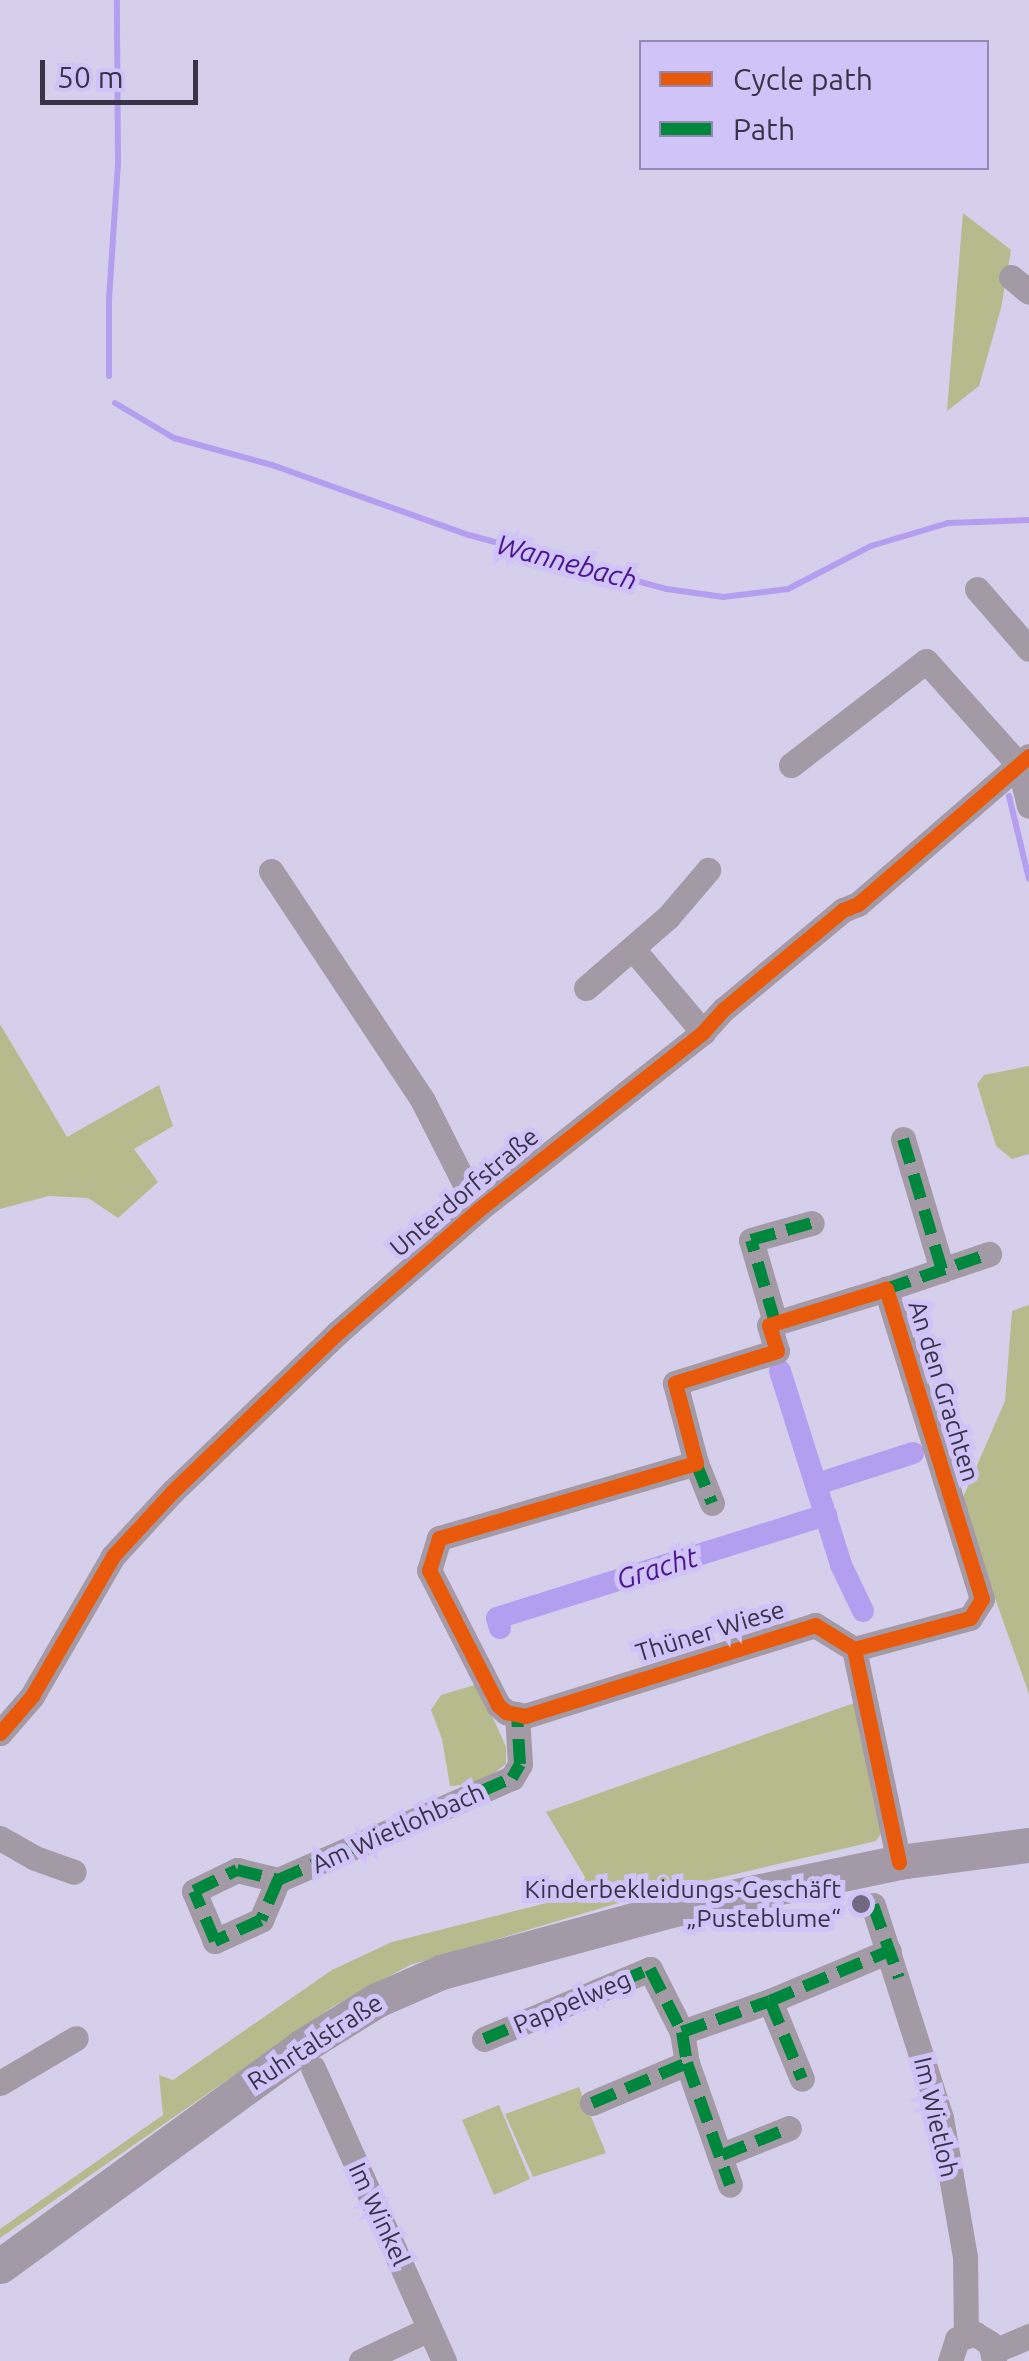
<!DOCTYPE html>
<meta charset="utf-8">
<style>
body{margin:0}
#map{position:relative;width:1029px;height:2361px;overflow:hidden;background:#d5cfec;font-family:Ubuntu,sans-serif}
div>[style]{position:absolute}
.green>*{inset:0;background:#b6ba8d}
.stream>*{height:6px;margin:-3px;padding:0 3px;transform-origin:3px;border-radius:3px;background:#b49eef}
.canal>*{height:22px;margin:-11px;padding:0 11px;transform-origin:11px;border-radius:11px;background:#b49eef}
.minor>*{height:25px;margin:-12.5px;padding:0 12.5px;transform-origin:12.5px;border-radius:12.5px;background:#a39aa5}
.secondary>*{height:35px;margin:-17.5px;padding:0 17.5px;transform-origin:17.5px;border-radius:17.5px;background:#a399a7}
.quiet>*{height:12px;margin-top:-6px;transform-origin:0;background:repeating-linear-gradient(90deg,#00873e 0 25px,transparent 0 37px)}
.cycleway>*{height:15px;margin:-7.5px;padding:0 7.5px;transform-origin:7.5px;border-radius:7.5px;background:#e8590c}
.dots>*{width:28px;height:28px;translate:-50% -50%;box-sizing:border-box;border:5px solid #cfc3f8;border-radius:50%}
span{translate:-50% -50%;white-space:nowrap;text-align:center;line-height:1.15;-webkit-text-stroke:10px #cfc3f8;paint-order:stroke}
.street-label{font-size:25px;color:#383348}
.poi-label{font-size:25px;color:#383348}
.right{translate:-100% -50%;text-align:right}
.water-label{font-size:28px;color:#4a158f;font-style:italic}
.legend{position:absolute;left:639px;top:40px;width:350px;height:130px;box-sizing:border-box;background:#cfc3f8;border:2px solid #9389b2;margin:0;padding:12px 18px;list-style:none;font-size:30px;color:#383348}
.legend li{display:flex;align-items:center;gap:20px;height:50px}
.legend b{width:50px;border:2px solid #9389b2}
.scale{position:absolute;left:40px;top:60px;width:158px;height:45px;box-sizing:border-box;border:5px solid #383348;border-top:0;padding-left:12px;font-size:30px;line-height:35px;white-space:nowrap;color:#383348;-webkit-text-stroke:8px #cfc3f8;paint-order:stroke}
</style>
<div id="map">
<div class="green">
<div style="clip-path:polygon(963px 213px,1011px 250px,1001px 308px,979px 386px,947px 411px)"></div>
<div style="clip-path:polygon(0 1024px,67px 1137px,159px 1085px,173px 1126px,134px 1149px,158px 1182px,118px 1218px,88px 1198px,49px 1196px,0 1209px)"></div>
<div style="clip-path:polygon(1029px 1066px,1029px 1154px,1012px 1159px,996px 1146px,977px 1084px,984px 1075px)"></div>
<div style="clip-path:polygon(1029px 1305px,1029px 1694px,961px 1502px,1005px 1401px,1012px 1311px)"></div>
<div style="clip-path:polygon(478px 1684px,506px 1747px,506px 1764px,479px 1784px,450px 1786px,442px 1739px,431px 1710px,441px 1695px)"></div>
<div style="clip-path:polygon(857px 1702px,884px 1829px,876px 1841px,642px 1896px,410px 1965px,332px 2007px,0 2238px,0 2229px,163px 2115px,159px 2075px,173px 2080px,332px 1970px,392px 1942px,578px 1895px,585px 1877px,546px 1812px)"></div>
<div style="clip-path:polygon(579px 2087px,606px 2153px,533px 2177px,505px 2114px)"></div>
<div style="clip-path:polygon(499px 2105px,530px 2179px,494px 2195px,462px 2120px)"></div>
</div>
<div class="stream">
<div style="left:109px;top:376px;width:77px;rotate:-90deg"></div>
<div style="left:109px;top:299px;width:135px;rotate:-86.2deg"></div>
<div style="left:118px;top:164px;width:163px;rotate:-90.4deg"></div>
<div style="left:115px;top:403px;width:69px;rotate:30.7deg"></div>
<div style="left:174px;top:438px;width:102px;rotate:15.4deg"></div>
<div style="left:272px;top:465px;width:209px;rotate:19.6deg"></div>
<div style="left:469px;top:535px;width:205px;rotate:15.3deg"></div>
<div style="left:667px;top:589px;width:57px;rotate:8.1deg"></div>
<div style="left:723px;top:597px;width:65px;rotate:-7deg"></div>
<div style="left:788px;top:589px;width:93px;rotate:-27.4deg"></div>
<div style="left:871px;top:546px;width:80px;rotate:-16.6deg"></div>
<div style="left:948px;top:523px;width:81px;rotate:-2.1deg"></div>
<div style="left:1009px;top:796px;width:85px;rotate:76.5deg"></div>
</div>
<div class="canal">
<div style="left:780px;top:1371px;width:203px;rotate:72.5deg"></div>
<div style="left:841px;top:1565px;width:51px;rotate:64.4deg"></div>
<div style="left:817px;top:1484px;width:101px;rotate:-17.9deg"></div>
<div style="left:500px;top:1628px;width:10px;rotate:-107deg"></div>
<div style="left:497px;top:1618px;width:345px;rotate:-17.4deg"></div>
</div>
<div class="minor">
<div style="left:1011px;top:277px;width:23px;rotate:40deg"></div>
<div style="left:977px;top:589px;width:79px;rotate:49.1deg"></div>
<div style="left:791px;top:765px;width:170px;rotate:-37.6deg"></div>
<div style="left:926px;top:661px;width:140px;rotate:48.2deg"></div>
<div style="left:1019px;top:765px;width:42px;rotate:76.3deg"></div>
<div style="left:271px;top:871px;width:276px;rotate:56.5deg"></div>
<div style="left:423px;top:1101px;width:122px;rotate:63.2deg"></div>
<div style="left:633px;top:949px;width:109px;rotate:49.9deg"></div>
<div style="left:586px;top:988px;width:108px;rotate:-40.9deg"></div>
<div style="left:668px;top:917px;width:62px;rotate:-49.6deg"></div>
<div style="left:903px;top:1139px;width:137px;rotate:73.4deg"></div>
<div style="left:886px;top:1289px;width:109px;rotate:-18.8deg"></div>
<div style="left:775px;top:1322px;width:85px;rotate:-106.3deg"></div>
<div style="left:751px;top:1240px;width:63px;rotate:-15.6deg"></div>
<div style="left:696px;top:1463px;width:43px;rotate:68.2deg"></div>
<div style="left:854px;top:1649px;width:120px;rotate:-15deg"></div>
<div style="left:970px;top:1618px;width:22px;rotate:-58deg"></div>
<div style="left:982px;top:1599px;width:325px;rotate:-107.2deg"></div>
<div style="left:886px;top:1289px;width:122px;rotate:162.9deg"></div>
<div style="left:769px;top:1325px;width:27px;rotate:73deg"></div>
<div style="left:777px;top:1351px;width:107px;rotate:162.6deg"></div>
<div style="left:675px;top:1383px;width:83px;rotate:75.3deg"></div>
<div style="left:696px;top:1463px;width:268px;rotate:163.7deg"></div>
<div style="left:439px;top:1538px;width:34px;rotate:107deg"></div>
<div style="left:429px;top:1570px;width:152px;rotate:62.9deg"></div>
<div style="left:498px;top:1705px;width:11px;rotate:41deg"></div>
<div style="left:506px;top:1712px;width:19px;rotate:12deg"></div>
<div style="left:525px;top:1716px;width:304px;rotate:-17.4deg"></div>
<div style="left:815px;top:1625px;width:46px;rotate:31.6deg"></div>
<div style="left:854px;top:1649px;width:218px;rotate:78.1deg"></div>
<div style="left:0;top:1733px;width:49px;rotate:-49.1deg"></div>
<div style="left:32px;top:1696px;width:162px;rotate:-59.9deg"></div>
<div style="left:113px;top:1556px;width:87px;rotate:-47.3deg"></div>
<div style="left:172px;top:1492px;width:228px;rotate:-43.9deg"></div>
<div style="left:336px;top:1334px;width:189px;rotate:-41.1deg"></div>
<div style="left:478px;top:1210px;width:287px;rotate:-38.3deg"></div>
<div style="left:703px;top:1032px;width:31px;rotate:-48deg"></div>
<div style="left:724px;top:1009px;width:155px;rotate:-39.8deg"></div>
<div style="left:843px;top:910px;width:16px;rotate:-22deg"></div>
<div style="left:858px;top:904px;width:226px;rotate:-40.9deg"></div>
<div style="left:0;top:1838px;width:40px;rotate:29.7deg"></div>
<div style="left:35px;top:1858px;width:41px;rotate:19.7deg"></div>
<div style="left:278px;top:1880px;width:43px;rotate:113deg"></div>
<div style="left:261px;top:1920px;width:51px;rotate:155.5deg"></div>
<div style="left:215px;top:1941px;width:54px;rotate:-112.8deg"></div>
<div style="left:194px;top:1891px;width:48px;rotate:-26deg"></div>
<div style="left:237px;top:1870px;width:42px;rotate:13.7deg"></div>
<div style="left:278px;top:1880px;width:255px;rotate:-23.6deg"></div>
<div style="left:512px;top:1778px;width:16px;rotate:-60deg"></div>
<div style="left:520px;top:1764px;width:50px;rotate:-93.4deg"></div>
<div style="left:873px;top:1905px;width:224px;rotate:72.3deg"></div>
<div style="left:941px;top:2118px;width:141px;rotate:80.2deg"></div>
<div style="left:965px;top:2257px;width:77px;rotate:89.3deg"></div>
<div style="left:770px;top:2001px;width:84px;rotate:67.7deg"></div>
<div style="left:682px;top:2032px;width:31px;rotate:81deg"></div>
<div style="left:687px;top:2063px;width:129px;rotate:70.6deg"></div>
<div style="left:484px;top:2039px;width:180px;rotate:-22.9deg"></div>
<div style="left:650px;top:1969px;width:71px;rotate:63.1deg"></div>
<div style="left:682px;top:2032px;width:93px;rotate:-19.4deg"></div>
<div style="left:770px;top:2001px;width:129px;rotate:-22.8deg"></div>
<div style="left:313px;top:2068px;width:321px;rotate:65.9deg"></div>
<div style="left:0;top:2083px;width:88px;rotate:-30.6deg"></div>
<div style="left:592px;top:2103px;width:103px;rotate:-22.8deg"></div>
<div style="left:722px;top:2155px;width:72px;rotate:-21.9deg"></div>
<div style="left:994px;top:2351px;width:38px;rotate:-23deg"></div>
<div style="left:361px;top:2361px;width:75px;rotate:-25.2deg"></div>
<div style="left:950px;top:2361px;width:23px;rotate:-72deg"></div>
<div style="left:957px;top:2339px;width:19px;rotate:-16deg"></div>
<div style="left:975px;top:2334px;width:17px;rotate:31deg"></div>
<div style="left:990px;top:2343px;width:18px;rotate:77deg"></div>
</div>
<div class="secondary">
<div style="left:0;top:2266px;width:372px;rotate:-36deg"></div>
<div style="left:301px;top:2047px;width:89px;rotate:-31.7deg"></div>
<div style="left:377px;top:2000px;width:70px;rotate:-23.6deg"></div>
<div style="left:441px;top:1972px;width:237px;rotate:-15.1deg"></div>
<div style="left:670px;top:1910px;width:234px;rotate:-11.8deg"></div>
<div style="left:899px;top:1862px;width:131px;rotate:-7.5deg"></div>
</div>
<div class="quiet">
<div style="left:903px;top:1139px;width:137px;rotate:73.4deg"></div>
<div style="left:886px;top:1289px;width:109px;rotate:-18.8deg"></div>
<div style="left:775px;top:1322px;width:85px;rotate:-106.3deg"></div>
<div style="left:751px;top:1240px;width:63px;rotate:-15.6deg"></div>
<div style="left:696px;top:1463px;width:43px;rotate:68.2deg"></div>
<div style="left:278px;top:1880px;width:43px;rotate:113deg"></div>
<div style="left:261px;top:1920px;width:51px;rotate:155.5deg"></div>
<div style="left:215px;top:1941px;width:54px;rotate:-112.8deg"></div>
<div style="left:194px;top:1891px;width:48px;rotate:-26deg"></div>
<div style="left:237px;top:1870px;width:42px;rotate:13.7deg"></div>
<div style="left:278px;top:1880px;width:255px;rotate:-23.6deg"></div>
<div style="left:512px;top:1778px;width:16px;rotate:-60deg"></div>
<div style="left:520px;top:1764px;width:50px;rotate:-93.4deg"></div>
<div style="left:873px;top:1905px;width:77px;rotate:70.4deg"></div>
<div style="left:770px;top:2001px;width:84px;rotate:67.7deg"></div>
<div style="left:682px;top:2032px;width:31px;rotate:81deg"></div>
<div style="left:687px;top:2063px;width:129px;rotate:70.6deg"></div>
<div style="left:484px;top:2039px;width:180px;rotate:-22.9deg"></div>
<div style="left:650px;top:1969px;width:71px;rotate:63.1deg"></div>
<div style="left:682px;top:2032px;width:93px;rotate:-19.4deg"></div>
<div style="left:770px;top:2001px;width:129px;rotate:-22.8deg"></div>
<div style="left:592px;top:2103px;width:103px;rotate:-22.8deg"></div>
<div style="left:722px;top:2155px;width:72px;rotate:-21.9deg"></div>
</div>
<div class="cycleway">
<div style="left:854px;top:1649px;width:120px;rotate:-15deg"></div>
<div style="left:970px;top:1618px;width:22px;rotate:-58deg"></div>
<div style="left:982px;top:1599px;width:325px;rotate:-107.2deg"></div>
<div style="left:886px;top:1289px;width:122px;rotate:162.9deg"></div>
<div style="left:769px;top:1325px;width:27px;rotate:73deg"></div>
<div style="left:777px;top:1351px;width:107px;rotate:162.6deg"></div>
<div style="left:675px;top:1383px;width:83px;rotate:75.3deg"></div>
<div style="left:696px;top:1463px;width:268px;rotate:163.7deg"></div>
<div style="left:439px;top:1538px;width:34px;rotate:107deg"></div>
<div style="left:429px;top:1570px;width:152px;rotate:62.9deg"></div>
<div style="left:498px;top:1705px;width:11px;rotate:41deg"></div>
<div style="left:506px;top:1712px;width:19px;rotate:12deg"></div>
<div style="left:525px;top:1716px;width:304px;rotate:-17.4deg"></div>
<div style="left:815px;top:1625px;width:46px;rotate:31.6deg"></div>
<div style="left:854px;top:1649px;width:218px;rotate:78.1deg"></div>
<div style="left:0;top:1733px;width:49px;rotate:-49.1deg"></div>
<div style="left:32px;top:1696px;width:162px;rotate:-59.9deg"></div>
<div style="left:113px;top:1556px;width:87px;rotate:-47.3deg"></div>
<div style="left:172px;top:1492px;width:228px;rotate:-43.9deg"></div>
<div style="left:336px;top:1334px;width:189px;rotate:-41.1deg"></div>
<div style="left:478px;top:1210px;width:287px;rotate:-38.3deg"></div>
<div style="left:703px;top:1032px;width:31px;rotate:-48deg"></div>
<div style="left:724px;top:1009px;width:155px;rotate:-39.8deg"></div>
<div style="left:843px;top:910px;width:16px;rotate:-22deg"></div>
<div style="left:858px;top:904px;width:226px;rotate:-40.9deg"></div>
</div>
<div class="dots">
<div style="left:861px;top:1904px;background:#6f6a81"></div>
</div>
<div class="street-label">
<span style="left:464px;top:1192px;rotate:-40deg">Unterdorfstraße</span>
<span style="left:944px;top:1391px;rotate:73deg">An den Grachten</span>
<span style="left:710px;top:1631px;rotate:-17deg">Thüner Wiese</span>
<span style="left:398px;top:1828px;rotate:-24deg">Am Wietlohbach</span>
<span style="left:572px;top:2002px;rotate:-23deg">Pappelweg</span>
<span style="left:315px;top:2042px;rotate:-33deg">Ruhrtalstraße</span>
<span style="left:936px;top:2117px;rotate:77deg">Im Wietloh</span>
<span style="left:379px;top:2214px;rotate:65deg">Im Winkel</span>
</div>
<div class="poi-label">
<span class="right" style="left:841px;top:1904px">Kinderbekleidungs-Geschäft<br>„Pusteblume“</span>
</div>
<div class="water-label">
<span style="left:567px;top:562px;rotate:15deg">Wannebach</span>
<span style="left:657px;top:1568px;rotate:-17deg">Gracht</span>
</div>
<ul class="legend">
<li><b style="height:12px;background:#e8590c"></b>Cycle path</li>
<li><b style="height:12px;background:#00873e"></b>Path</li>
</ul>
<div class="scale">50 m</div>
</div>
